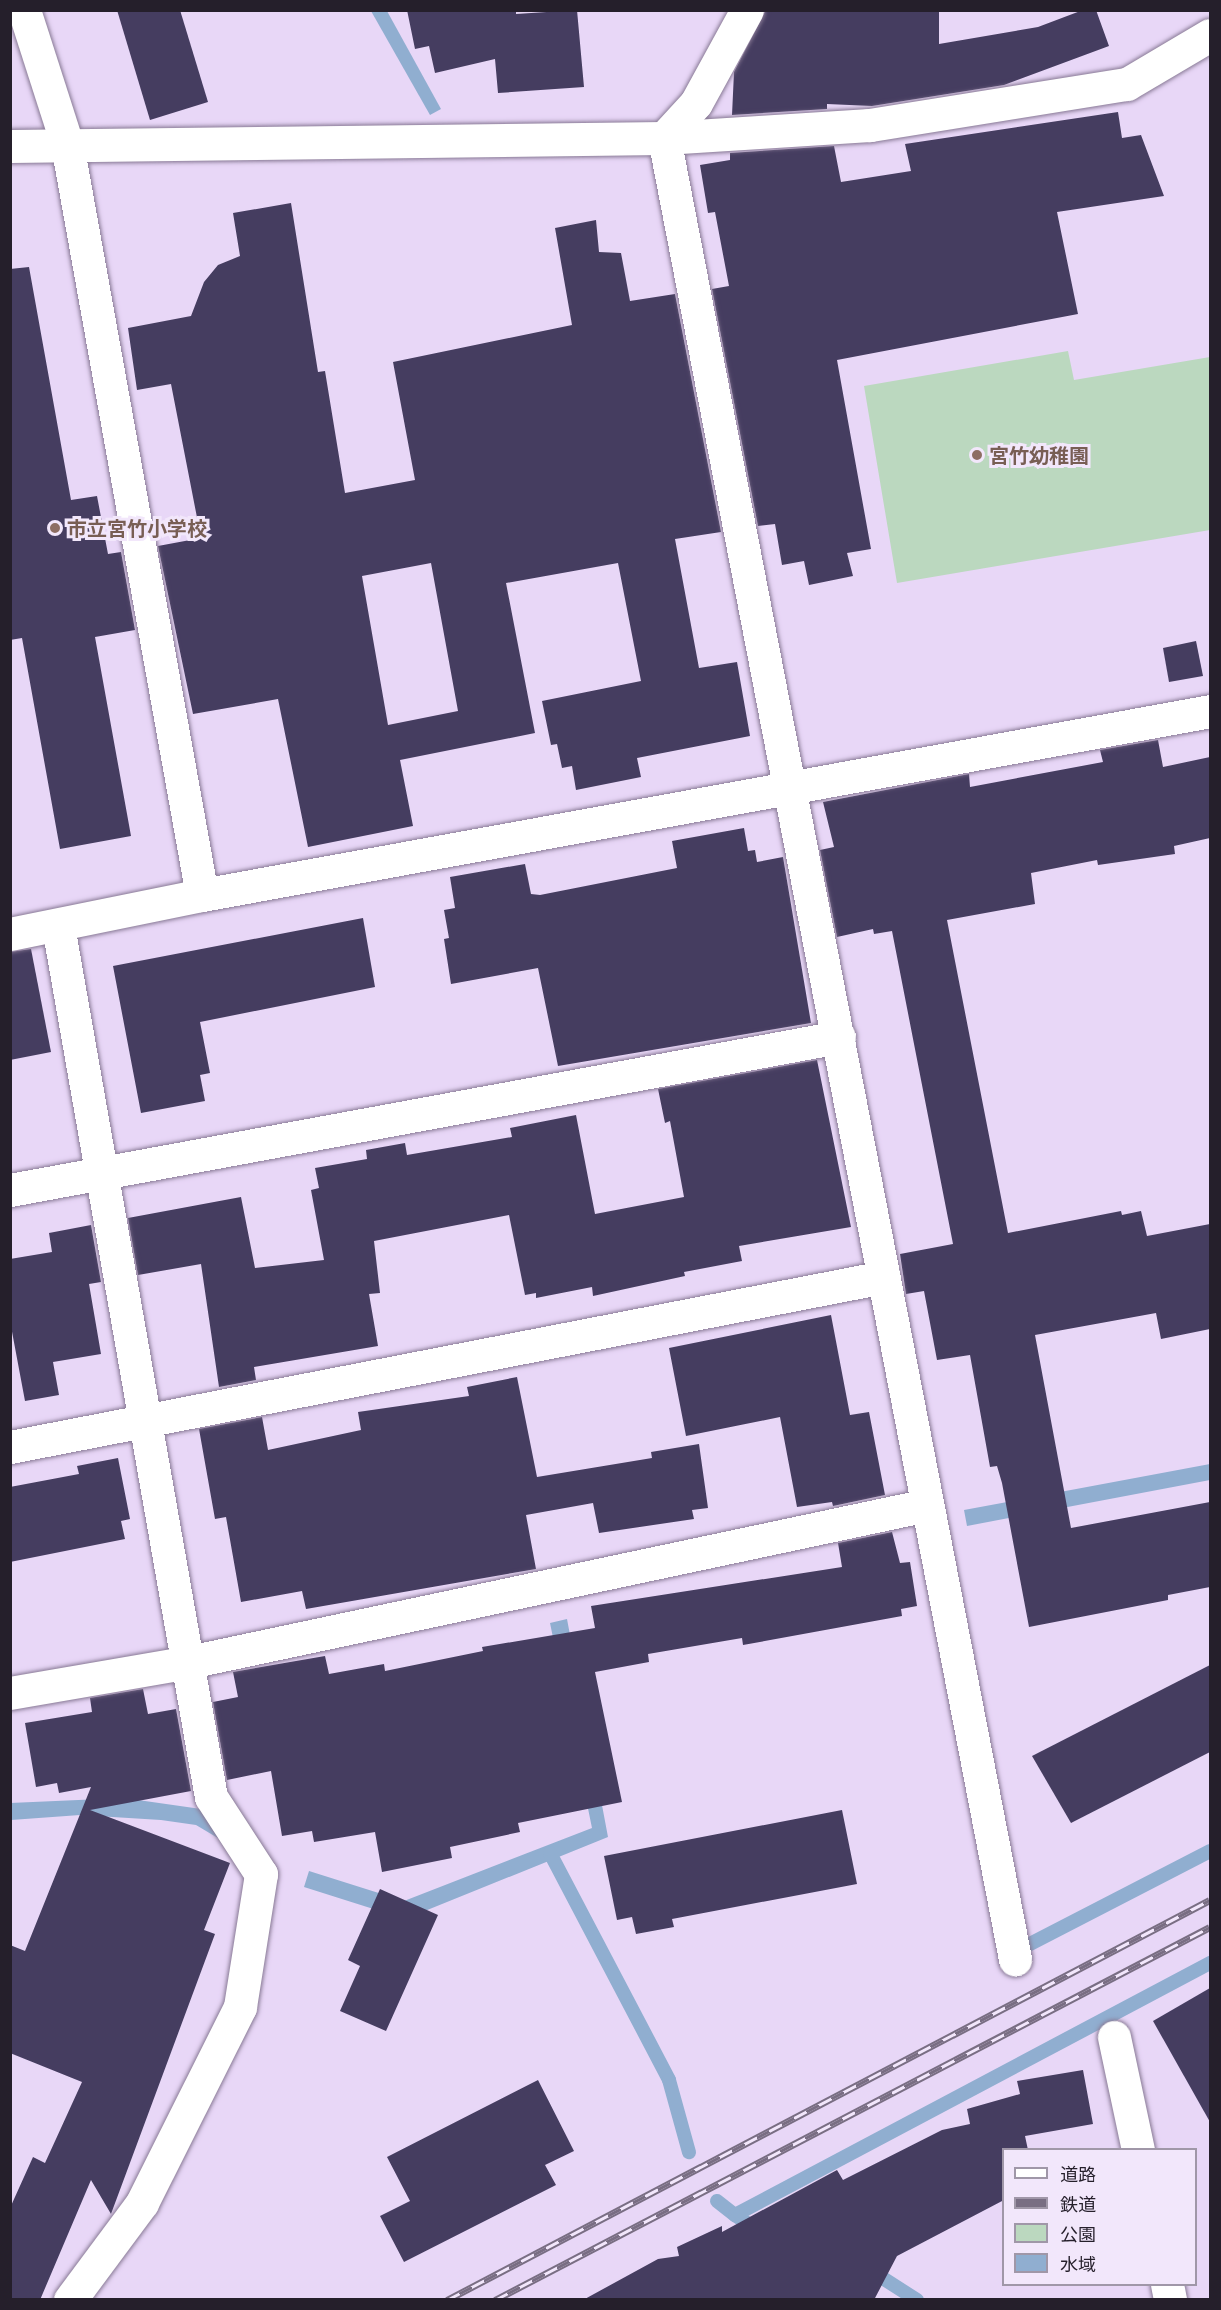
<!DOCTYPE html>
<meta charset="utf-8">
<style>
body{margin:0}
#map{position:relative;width:1221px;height:2310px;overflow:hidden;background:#e8d7f7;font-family:"Noto Sans","Noto Sans JP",sans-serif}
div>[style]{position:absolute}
.green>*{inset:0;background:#bbd8bf}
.water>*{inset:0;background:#90aed0}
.stream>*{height:14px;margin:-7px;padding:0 7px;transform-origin:7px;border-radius:7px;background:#90aed0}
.building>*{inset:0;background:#453d60}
.roads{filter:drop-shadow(0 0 2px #887995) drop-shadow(0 0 2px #887995)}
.minor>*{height:33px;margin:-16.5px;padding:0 16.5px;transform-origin:16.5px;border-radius:16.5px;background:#fff}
.rail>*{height:7px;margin-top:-3.5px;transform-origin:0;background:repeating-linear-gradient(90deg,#f2e7fb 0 14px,#796e83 0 28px);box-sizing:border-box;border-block:2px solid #796e83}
.dots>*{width:16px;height:16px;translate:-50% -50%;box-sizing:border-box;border:3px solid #f2e7fb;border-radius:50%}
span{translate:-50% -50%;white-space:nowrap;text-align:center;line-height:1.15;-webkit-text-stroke:6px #f2e7fb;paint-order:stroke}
.education-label{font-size:20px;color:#785e54;font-weight:700}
.left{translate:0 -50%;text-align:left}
.frame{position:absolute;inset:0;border:12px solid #251f2b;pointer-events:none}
.legend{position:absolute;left:1002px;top:2148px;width:195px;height:138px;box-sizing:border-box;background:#f2e7fb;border:2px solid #a097a8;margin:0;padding:8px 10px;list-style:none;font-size:18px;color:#251f2b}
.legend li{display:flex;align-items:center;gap:12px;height:30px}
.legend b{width:30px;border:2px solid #a097a8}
</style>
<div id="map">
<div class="green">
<div style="clip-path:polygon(1068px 351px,1074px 380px,1210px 357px,1210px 530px,897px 583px,864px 386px)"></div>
</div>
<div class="water">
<div style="clip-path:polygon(371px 11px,387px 11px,441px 109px,430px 115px)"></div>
<div style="clip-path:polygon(1210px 1464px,1210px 1480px,967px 1526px,964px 1510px)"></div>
<div style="clip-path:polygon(567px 1619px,608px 1837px,405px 1919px,304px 1887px,309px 1871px,404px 1901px,592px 1828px,550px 1623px)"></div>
<div style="clip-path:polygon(124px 1798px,201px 1809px,238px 1850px,196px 1825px,161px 1820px,80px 1815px,11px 1820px,10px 1803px)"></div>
</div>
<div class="stream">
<div style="left:550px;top:1853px;width:256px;rotate:62.3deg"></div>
<div style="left:669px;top:2080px;width:75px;rotate:74.5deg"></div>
<div style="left:1028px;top:1945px;width:205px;rotate:-27.3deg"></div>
<div style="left:717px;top:2201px;width:23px;rotate:38deg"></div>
<div style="left:758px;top:2230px;width:27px;rotate:-147deg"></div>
<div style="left:735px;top:2215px;width:538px;rotate:-27.95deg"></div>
<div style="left:870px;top:2270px;width:56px;rotate:32.6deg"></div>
</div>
<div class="building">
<div style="clip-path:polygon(117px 10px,180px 10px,208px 102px,150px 120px)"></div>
<div style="clip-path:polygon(407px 10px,516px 10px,516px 14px,577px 10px,584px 87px,498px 93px,495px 59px,435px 73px,429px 46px,415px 49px)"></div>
<div style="clip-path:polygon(766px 10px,939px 10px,939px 44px,1038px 27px,1083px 10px,1096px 10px,1109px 46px,1004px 85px,872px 106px,827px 104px,827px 109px,732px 115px,734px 72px)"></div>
<div style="clip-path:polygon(1118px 112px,1122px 138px,1141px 135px,1164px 196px,1057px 212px,1078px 314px,837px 360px,871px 549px,847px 553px,853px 576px,809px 585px,804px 561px,782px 565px,775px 524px,758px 526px,712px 289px,729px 286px,715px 212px,708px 213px,700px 165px,730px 160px,730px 153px,834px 146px,841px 182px,911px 171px,905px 144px)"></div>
<div style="clip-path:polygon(evenodd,291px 203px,318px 372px,325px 371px,345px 493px,415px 480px,393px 362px,572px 325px,555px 228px,596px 220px,599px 252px,621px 253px,630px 301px,675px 294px,721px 532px,675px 539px,699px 668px,737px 662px,750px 736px,637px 758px,641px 777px,576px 790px,572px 766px,562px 768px,557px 744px,551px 745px,542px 701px,641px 681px,618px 563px,506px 583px,535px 733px,400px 760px,413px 826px,308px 847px,278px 699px,193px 714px,158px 546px,201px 538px,171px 384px,137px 390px,128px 328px,191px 316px,204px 282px,218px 265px,240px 256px,233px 213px,291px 203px,431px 563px,458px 711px,388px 725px,362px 576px,431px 563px)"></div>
<div style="clip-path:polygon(29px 267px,71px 500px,97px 496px,108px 554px,121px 552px,135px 630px,95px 637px,131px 836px,60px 849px,22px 638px,10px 640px,10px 269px)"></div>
<div style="clip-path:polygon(1196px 641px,1203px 676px,1169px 682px,1163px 648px)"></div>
<div style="clip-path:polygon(1158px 740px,1163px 767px,1210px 757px,1210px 838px,1174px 846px,1175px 854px,1098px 865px,1097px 860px,1031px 873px,1035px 904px,947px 920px,1008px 1233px,1121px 1211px,1122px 1215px,1141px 1211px,1147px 1236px,1210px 1224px,1210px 1329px,1161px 1339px,1156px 1313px,1035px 1335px,1071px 1528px,1210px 1502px,1210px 1587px,1168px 1595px,1168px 1600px,1029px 1627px,1002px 1483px,997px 1466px,990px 1467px,970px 1355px,937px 1360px,924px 1291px,906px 1294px,900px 1254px,953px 1244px,892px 931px,874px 934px,873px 929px,837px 937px,820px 850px,834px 847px,823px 802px,969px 774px,970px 787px,1103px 762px,1100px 750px)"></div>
<div style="clip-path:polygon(744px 828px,748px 851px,755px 850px,757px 862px,783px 857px,811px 1023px,558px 1066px,538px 968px,451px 984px,444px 939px,449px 938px,444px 910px,455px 908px,450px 877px,525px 864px,531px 894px,540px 895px,677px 868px,672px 841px)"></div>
<div style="clip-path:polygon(363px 918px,375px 987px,200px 1022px,210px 1073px,200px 1075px,205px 1101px,141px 1113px,113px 966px)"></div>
<div style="clip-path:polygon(31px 949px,51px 1052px,10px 1060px,10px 952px)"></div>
<div style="clip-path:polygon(817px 1060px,851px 1227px,739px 1246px,742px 1261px,684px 1272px,685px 1276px,593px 1296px,592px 1287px,536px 1298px,536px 1293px,525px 1295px,509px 1215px,374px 1241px,380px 1293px,369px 1294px,378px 1346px,254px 1367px,256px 1380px,219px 1387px,201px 1264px,138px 1275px,128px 1218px,241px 1197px,255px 1268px,324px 1260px,311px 1190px,319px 1188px,315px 1168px,367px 1159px,366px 1150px,405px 1143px,407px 1155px,512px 1137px,510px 1128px,576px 1115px,595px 1214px,684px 1197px,670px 1121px,665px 1123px,658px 1089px)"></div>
<div style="clip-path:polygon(91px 1225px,101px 1282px,89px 1284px,101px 1354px,53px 1362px,59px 1395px,25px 1401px,10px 1321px,10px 1259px,52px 1252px,49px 1233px)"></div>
<div style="clip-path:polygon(831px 1315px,850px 1415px,869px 1412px,885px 1495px,833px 1506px,832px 1502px,797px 1507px,780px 1417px,686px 1436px,669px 1348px)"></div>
<div style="clip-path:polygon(517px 1377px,537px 1477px,652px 1458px,651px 1452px,699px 1444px,708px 1508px,692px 1510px,694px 1519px,599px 1533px,593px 1503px,526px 1515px,536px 1569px,306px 1609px,302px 1591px,241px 1602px,226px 1517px,215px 1519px,199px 1429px,262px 1417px,268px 1450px,361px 1430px,358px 1412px,469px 1396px,467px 1387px)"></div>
<div style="clip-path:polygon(118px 1458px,130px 1519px,121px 1521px,125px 1539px,10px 1562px,10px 1487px,79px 1474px,77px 1466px)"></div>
<div style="clip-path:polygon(892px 1532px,900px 1563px,910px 1562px,917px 1606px,901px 1609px,902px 1616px,743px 1645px,742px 1638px,648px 1654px,649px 1662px,595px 1672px,622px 1802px,518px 1823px,520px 1832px,450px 1847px,452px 1858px,382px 1872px,375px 1832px,314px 1842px,312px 1831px,282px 1836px,271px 1771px,227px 1780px,213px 1702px,238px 1697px,233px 1672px,325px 1656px,329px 1674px,384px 1664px,385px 1671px,483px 1651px,482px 1647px,595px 1628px,591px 1606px,842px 1567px,838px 1543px)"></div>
<div style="clip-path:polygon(1210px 1665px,1210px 1752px,1071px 1823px,1032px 1756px)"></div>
<div style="clip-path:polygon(143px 1689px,148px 1714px,176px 1709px,191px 1791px,90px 1810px,230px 1863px,204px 1930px,215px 1934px,111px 2214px,91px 2180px,40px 2300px,10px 2300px,10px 2208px,33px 2157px,45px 2163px,82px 2082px,10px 2053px,10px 1945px,25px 1951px,91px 1787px,59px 1793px,57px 1783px,36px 1787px,25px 1723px,92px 1712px,90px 1698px)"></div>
<div style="clip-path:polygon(842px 1810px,857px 1884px,672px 1919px,674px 1927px,636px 1934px,632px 1917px,617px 1920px,604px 1856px)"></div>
<div style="clip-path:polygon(380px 1889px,438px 1915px,386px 2031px,340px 2011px,360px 1966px,348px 1960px)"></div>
<div style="clip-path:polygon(1210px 1988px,1210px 2122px,1153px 2021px)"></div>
<div style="clip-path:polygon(1083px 2070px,1093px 2124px,1025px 2136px,1028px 2150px,1004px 2150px,1004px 2200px,897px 2256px,874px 2300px,583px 2300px,658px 2259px,679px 2256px,677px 2247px,722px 2226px,722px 2232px,837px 2170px,843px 2180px,942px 2130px,970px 2124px,967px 2109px,1020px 2094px,1017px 2081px)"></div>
<div style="clip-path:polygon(538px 2080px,574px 2151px,545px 2165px,556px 2185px,404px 2262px,380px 2216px,410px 2201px,387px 2157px)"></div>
</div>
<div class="roads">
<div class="minor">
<div style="left:24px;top:10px;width:141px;rotate:72.2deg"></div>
<div style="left:67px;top:144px;width:763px;rotate:79.81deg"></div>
<div style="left:664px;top:138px;width:1855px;rotate:79.09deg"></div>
<div style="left:664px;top:138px;width:47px;rotate:-47.6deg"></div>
<div style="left:696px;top:103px;width:106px;rotate:-61.3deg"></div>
<div style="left:10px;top:146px;width:654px;rotate:-0.7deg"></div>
<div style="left:664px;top:138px;width:206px;rotate:-3.6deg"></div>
<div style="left:870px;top:125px;width:260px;rotate:-9.1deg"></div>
<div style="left:1127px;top:84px;width:96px;rotate:-30.6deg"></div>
<div style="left:58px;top:926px;width:884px;rotate:80.04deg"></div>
<div style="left:211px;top:1797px;width:92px;rotate:57deg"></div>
<div style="left:261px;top:1874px;width:135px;rotate:99deg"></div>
<div style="left:240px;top:2007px;width:219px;rotate:116.6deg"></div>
<div style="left:142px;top:2203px;width:121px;rotate:126.6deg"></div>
<div style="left:10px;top:934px;width:196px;rotate:-11.5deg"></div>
<div style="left:202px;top:895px;width:1025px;rotate:-10.34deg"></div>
<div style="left:10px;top:1190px;width:843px;rotate:-10.46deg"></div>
<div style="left:10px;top:1447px;width:890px;rotate:-11.01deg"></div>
<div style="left:10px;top:1693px;width:182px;rotate:-9.8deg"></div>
<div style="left:189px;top:1662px;width:755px;rotate:-12.01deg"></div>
<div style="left:1114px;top:2037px;width:116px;rotate:78deg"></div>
<div style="left:1167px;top:2284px;width:16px;rotate:79deg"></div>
</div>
</div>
<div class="rail">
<div style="left:447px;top:2300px;width:861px;rotate:-27.67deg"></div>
<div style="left:495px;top:2300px;width:806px;rotate:-27.55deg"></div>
</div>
<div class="dots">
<div style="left:977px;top:455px;background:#8d6e63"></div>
<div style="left:55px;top:528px;background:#8d6e63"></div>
</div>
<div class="education-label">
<span class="left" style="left:989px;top:455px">宮竹幼稚園</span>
<span class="left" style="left:67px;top:528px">市立宮竹小学校</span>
</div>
<div class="frame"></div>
<ul class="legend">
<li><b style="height:8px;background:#fff"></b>道路</li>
<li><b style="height:8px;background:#796e83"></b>鉄道</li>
<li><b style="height:16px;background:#bbd8bf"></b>公園</li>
<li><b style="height:16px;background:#90aed0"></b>水域</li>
</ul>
</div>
